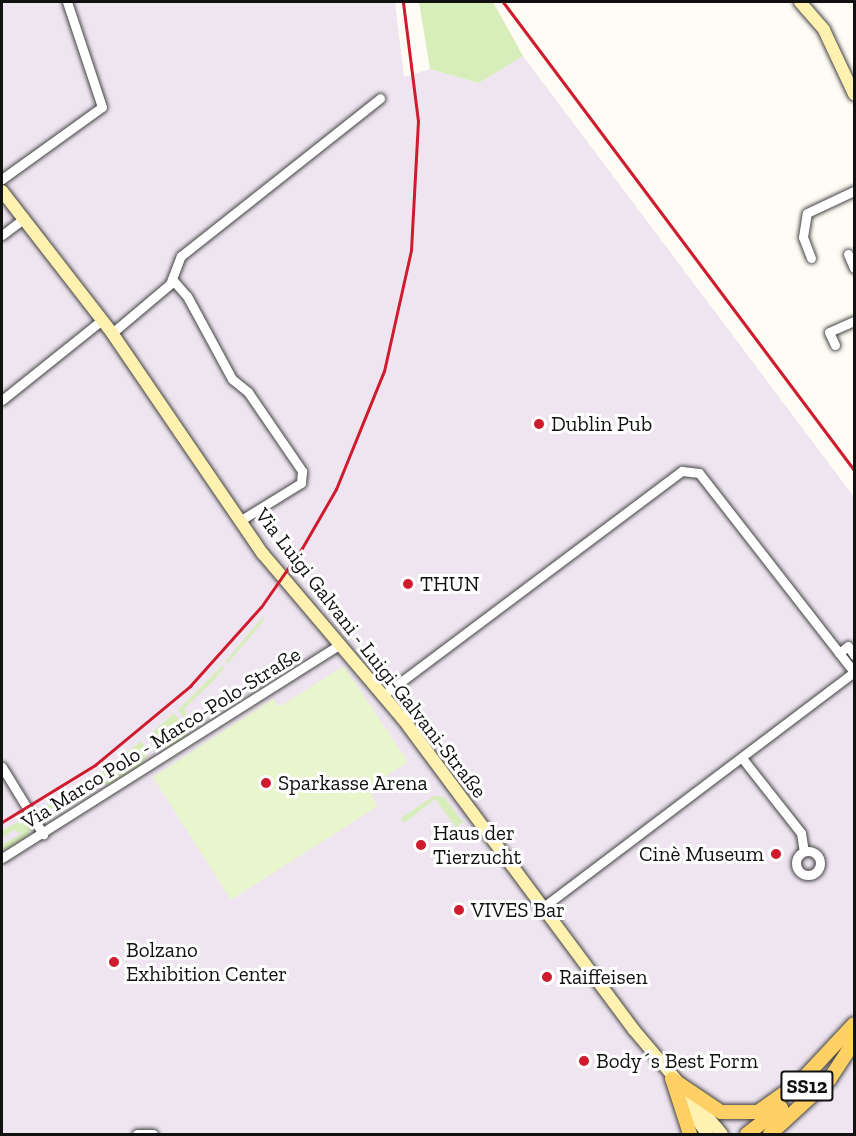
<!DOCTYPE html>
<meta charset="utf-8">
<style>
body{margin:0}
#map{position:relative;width:856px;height:1136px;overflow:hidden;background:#fffcf5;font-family:"Zilla Slab",serif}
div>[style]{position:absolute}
.industrial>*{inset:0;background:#eee5f0}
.green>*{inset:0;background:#d8eeba}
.pitch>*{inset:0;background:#e9f5cc}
.roads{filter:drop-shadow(0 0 2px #444) drop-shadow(0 0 2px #444)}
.street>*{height:9px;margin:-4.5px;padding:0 4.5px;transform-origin:4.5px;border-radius:4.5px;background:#fff}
.street>.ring{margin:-4.5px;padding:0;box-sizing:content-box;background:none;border:9px solid #fff;border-radius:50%}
.secondary>*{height:12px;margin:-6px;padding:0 6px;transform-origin:6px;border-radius:6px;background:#fff2b0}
.primary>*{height:14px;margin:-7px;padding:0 7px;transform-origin:7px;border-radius:7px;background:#ffd165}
.rail>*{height:3px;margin:-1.5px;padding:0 1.5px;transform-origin:1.5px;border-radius:1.5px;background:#d01a2d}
.dots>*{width:16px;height:16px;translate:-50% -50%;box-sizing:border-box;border:3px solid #fff;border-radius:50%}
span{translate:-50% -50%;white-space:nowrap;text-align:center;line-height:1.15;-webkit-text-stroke:6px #fff;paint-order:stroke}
.shield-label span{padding:2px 4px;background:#fff;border:2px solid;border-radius:4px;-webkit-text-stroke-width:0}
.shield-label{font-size:20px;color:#111;font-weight:700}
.poi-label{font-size:21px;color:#111}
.left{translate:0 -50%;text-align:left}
.right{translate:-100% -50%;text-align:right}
.street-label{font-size:21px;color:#111}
.frame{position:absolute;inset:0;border:3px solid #111;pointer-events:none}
</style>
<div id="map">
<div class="industrial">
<div style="clip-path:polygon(2px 2px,395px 2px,404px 77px,430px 69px,479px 83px,523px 56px,854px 497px,854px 1134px,2px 1134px)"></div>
</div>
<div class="green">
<div style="clip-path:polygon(419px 2px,493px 2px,523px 56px,479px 83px,430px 69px)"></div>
<div style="clip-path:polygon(265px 614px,262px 623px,227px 664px,225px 662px)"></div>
<div style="clip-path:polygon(222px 666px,224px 668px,213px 681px,184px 709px,187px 715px,183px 717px,178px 710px)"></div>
<div style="clip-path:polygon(174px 713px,179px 720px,164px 732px,166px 735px,182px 726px,189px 735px,169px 747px,152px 733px)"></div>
<div style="clip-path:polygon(142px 741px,147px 754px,143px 764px,106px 786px,104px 782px,139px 760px,134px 754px,102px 778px,98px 773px)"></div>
<div style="clip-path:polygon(95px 776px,99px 781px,51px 809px,55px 817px,44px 818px,39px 811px)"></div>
<div style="clip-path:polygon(434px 796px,444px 797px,463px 822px,456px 827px,435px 799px,404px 823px,401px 818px)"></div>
<div style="clip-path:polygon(26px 818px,31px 826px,29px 835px,4px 851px,2px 845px,26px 831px,18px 833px,15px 829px,2px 838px,2px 831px)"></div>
</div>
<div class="pitch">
<div style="clip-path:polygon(344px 666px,408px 762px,367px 788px,378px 806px,231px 900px,153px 777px,273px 699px,279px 707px)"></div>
</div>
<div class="roads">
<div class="street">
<div style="left:2px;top:179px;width:123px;rotate:-35.8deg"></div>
<div style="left:102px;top:107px;width:111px;rotate:-108.4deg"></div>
<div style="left:2px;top:235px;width:26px;rotate:-37deg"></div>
<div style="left:848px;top:254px;width:15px;rotate:67deg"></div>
<div style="left:811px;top:258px;width:22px;rotate:-111deg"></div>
<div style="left:803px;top:237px;width:24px;rotate:-81deg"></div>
<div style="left:807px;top:213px;width:52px;rotate:-25.1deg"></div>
<div style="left:172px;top:279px;width:23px;rotate:49deg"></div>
<div style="left:187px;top:296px;width:94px;rotate:61.5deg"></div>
<div style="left:232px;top:379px;width:21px;rotate:39deg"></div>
<div style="left:248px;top:392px;width:96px;rotate:55.6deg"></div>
<div style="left:302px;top:471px;width:12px;rotate:95deg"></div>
<div style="left:301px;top:483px;width:70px;rotate:148.3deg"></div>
<div style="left:112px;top:333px;width:76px;rotate:-40.2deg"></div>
<div style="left:170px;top:284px;width:30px;rotate:-69deg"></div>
<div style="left:181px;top:256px;width:254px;rotate:-38.4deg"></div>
<div style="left:835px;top:345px;width:14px;rotate:-115deg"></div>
<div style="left:829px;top:332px;width:27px;rotate:-24deg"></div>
<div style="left:2px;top:400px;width:128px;rotate:-38.7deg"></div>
<div style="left:839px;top:653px;width:11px;rotate:-38deg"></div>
<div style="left:848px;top:646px;width:11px;rotate:56deg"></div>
<div style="left:382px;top:696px;width:375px;rotate:-36.9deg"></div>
<div style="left:682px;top:471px;width:17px;rotate:7deg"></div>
<div style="left:699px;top:473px;width:252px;rotate:52.1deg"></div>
<div style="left:854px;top:672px;width:390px;rotate:142.9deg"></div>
<div style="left:742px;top:758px;width:95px;rotate:51.8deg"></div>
<div style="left:801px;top:833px;width:18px;rotate:81deg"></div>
<div style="left:2px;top:767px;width:79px;rotate:58.5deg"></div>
<div class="ring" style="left:796px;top:851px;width:15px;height:15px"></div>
<div style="left:2px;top:858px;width:399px;rotate:-32.3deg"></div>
<div style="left:137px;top:1134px;width:16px"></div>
</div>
<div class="secondary">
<div style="left:800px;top:2px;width:37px;rotate:49deg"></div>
<div style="left:824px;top:30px;width:71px;rotate:64.9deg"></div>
<div style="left:2px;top:191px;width:180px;rotate:52.2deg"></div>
<div style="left:112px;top:333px;width:268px;rotate:55.7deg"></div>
<div style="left:263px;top:554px;width:216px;rotate:49.7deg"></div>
<div style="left:403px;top:719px;width:387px;rotate:53.4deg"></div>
<div style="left:634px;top:1030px;width:136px;rotate:49.8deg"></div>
<div style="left:688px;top:1106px;width:34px;rotate:56deg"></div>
</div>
<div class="primary">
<div style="left:672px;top:1079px;width:59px;rotate:34deg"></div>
<div style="left:721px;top:1112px;width:37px"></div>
<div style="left:758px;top:1112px;width:52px;rotate:-35.5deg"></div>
<div style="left:800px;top:1082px;width:79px;rotate:-47deg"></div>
<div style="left:673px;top:1081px;width:56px;rotate:72.2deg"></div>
<div style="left:747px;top:1134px;width:43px;rotate:-37.4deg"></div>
<div style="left:770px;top:1134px;width:80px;rotate:-42.5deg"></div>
<div style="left:829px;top:1080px;width:45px;rotate:-56.7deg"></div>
</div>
</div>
<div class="rail">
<div style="left:503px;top:2px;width:585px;rotate:53.13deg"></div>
<div style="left:2px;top:822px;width:109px;rotate:-31.5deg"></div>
<div style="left:95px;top:765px;width:124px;rotate:-39.7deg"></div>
<div style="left:190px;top:686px;width:106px;rotate:-48.1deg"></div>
<div style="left:261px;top:607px;width:72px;rotate:-55.2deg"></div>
<div style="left:302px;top:548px;width:68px;rotate:-60deg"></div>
<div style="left:336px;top:489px;width:127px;rotate:-67.9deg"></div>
<div style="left:384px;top:371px;width:124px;rotate:-77.4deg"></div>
<div style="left:411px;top:250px;width:129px;rotate:-86.9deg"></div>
<div style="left:418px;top:121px;width:120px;rotate:-97.2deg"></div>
</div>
<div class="dots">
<div style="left:539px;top:424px;background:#d01a2d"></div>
<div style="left:408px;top:584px;background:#d01a2d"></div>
<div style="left:266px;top:783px;background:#d01a2d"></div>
<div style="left:421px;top:845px;background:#d01a2d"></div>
<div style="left:776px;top:854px;background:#d01a2d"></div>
<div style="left:459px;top:910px;background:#d01a2d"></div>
<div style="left:114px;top:962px;background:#d01a2d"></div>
<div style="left:547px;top:977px;background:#d01a2d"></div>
<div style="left:584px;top:1061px;background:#d01a2d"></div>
</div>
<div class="shield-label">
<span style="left:807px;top:1086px">SS12</span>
</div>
<div class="poi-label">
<span class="left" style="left:551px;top:424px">Dublin Pub</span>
<span class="left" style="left:420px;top:584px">THUN</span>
<span class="left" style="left:278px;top:783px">Sparkasse Arena</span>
<span class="left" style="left:433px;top:845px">Haus der<br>Tierzucht</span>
<span class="right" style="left:764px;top:854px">Cinè Museum</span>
<span class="left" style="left:471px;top:910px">VIVES Bar</span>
<span class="left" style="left:126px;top:962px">Bolzano<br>Exhibition Center</span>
<span class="left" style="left:559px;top:977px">Raiffeisen</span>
<span class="left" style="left:596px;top:1061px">Body´s Best Form</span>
</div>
<div class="street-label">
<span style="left:371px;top:653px;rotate:52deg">Via Luigi Galvani - Luigi-Galvani-Straße</span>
<span style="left:161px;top:738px;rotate:-32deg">Via Marco Polo - Marco-Polo-Straße</span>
</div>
<div class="frame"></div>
</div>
